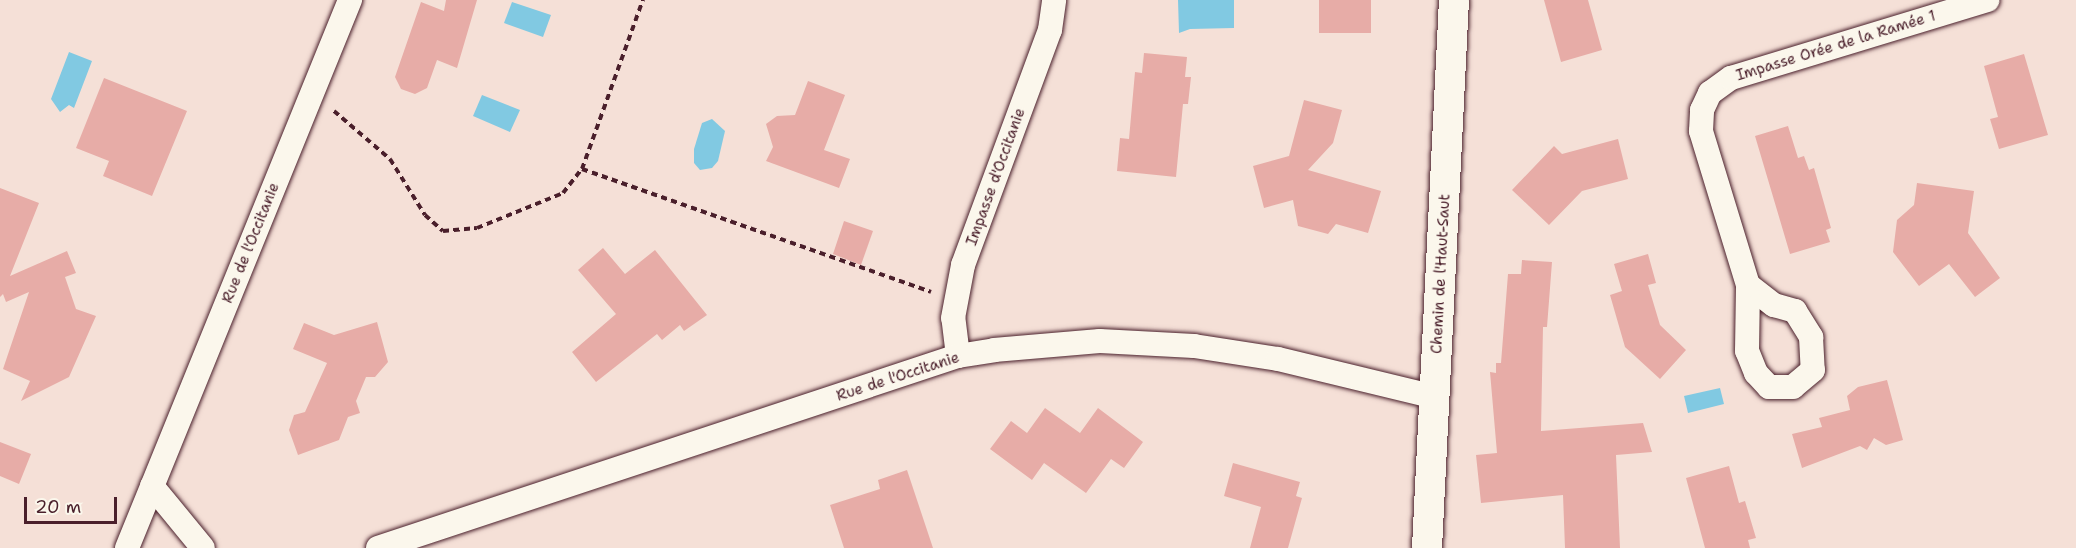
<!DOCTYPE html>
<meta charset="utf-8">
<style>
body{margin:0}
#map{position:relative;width:2076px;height:548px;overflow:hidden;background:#f5e0d7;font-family:"Shantell Sans",sans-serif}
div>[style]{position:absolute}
.water>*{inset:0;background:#81c9e2}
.building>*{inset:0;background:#e7aca7}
.path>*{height:4px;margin-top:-2px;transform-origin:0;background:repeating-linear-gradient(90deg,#4a1f2b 0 6px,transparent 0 10.5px)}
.roads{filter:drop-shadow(0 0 2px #4a1f2b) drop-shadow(0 0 2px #4a1f2b)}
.minor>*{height:24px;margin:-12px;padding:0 12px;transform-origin:12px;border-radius:12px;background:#fbf7ec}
.tertiary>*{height:30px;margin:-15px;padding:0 15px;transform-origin:15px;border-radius:15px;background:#fbf7ec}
span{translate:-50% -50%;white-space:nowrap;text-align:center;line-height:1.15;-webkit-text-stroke:4.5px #fbf7ec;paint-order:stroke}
.street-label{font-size:15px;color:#4a1f2b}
.scale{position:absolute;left:24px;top:497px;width:93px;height:27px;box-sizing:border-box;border:3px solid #4a1f2b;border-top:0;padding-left:8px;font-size:18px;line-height:21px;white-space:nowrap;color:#4a1f2b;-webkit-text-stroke:4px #fbf7ec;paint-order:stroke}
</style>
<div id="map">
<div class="water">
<div style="clip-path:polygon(1178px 0,1234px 0,1234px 28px,1190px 29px,1179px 33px)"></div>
<div style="clip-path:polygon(512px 2px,551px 15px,543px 37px,504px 23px)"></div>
<div style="clip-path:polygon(69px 52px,92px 61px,74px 108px,69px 105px,60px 112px,51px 99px)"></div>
<div style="clip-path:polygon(482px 95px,520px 110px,510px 132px,473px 116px)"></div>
<div style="clip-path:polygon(712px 119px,725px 131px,718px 161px,712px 168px,700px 170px,694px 163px,694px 149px,702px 123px)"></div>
<div style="clip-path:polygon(1720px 388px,1724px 404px,1688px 413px,1684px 396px)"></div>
</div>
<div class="building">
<div style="clip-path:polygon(446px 0,477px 0,457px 68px,437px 60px,427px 88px,415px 94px,401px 89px,395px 77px,421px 2px,444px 11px)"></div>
<div style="clip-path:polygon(1319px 0,1371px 0,1371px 33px,1319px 33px)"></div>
<div style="clip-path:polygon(1544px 0,1588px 0,1602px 50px,1561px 62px)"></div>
<div style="clip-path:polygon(1144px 53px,1187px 57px,1185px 77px,1191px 77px,1188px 104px,1183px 104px,1176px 177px,1117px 171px,1120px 138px,1129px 139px,1135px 72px,1142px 73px)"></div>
<div style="clip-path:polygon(2024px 54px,2048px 135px,1999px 149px,1990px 119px,1998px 117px,1984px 66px)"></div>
<div style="clip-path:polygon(104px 78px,187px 111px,152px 196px,103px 176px,109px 161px,76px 148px)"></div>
<div style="clip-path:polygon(808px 81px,845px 95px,824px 150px,850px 159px,839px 188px,766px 161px,773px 147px,766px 124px,777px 116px,795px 115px)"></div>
<div style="clip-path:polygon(1304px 100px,1342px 110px,1333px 143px,1308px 170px,1381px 191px,1368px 233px,1336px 224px,1328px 234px,1298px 226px,1293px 200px,1264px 208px,1253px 166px,1289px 156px)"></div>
<div style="clip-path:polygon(1788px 126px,1798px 158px,1804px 156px,1809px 170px,1814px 168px,1831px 228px,1826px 230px,1830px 242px,1790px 254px,1755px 136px)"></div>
<div style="clip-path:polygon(1618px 139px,1628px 179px,1582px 191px,1549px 225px,1512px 190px,1554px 146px,1562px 154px)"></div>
<div style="clip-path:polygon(1917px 183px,1974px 191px,1968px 233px,2000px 278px,1975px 297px,1949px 264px,1919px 286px,1893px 252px,1897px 220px,1914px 205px)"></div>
<div style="clip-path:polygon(0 188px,39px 203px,10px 276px,67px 251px,76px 273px,65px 277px,76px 309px,96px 316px,69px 377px,21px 401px,30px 381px,3px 369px,29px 292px,6px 302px,3px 294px,0 297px)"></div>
<div style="clip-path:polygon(844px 221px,873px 231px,861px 265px,833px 254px)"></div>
<div style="clip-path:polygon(603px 248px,625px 274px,655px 250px,707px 315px,684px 331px,680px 325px,662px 340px,657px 334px,596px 382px,572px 352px,616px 314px,578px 270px)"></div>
<div style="clip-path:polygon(1648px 254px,1656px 283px,1648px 285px,1660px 325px,1686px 350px,1660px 379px,1625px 347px,1610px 295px,1622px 291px,1614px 264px)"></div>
<div style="clip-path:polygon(1522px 260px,1552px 262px,1547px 327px,1543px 327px,1541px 431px,1643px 423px,1652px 452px,1616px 455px,1620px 548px,1565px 548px,1563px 495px,1481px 503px,1476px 455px,1497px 453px,1490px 372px,1496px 373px,1496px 363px,1501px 363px,1508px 274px,1521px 274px)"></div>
<div style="clip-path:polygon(377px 322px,388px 362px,375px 377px,366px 377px,356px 401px,360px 413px,348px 417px,339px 440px,298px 455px,289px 430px,294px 415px,305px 412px,327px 363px,293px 349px,304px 323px,334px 335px)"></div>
<div style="clip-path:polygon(1887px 380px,1903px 440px,1886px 445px,1874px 438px,1867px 450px,1860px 446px,1802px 468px,1792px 434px,1822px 427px,1819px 418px,1850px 410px,1847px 396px,1858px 387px)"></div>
<div style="clip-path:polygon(1045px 408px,1080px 433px,1098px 408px,1143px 442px,1124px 468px,1111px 459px,1086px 493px,1044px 463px,1032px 480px,990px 449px,1011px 421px,1027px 433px)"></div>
<div style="clip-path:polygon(0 442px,31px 454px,19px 484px,0 476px)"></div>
<div style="clip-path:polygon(1233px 463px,1300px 482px,1296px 496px,1302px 498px,1288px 548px,1250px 548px,1261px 507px,1224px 496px)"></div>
<div style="clip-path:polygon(1729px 466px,1739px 503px,1745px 501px,1756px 538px,1748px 540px,1750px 548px,1705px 548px,1686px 478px)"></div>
<div style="clip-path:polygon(907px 470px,933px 548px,844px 548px,830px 505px,880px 489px,878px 480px)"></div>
</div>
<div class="path">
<div style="left:334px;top:111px;width:74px;rotate:40.6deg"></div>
<div style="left:390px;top:159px;width:66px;rotate:58deg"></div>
<div style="left:425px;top:215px;width:24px;rotate:42deg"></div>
<div style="left:443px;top:231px;width:34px;rotate:-5deg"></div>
<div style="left:477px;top:228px;width:93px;rotate:-22.1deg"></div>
<div style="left:563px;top:193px;width:31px;rotate:-52deg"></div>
<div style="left:582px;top:169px;width:370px;rotate:19.4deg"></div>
<div style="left:582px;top:169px;width:180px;rotate:-70.2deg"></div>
</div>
<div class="roads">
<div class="minor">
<div style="left:1748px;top:285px;width:33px;rotate:38deg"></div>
<div style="left:1774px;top:305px;width:22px;rotate:16deg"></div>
<div style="left:1795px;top:311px;width:31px;rotate:58deg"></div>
<div style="left:1811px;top:337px;width:33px;rotate:87deg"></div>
<div style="left:1813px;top:370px;width:26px;rotate:140deg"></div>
<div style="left:1793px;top:387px;width:24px;rotate:180deg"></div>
<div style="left:1769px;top:387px;width:19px;rotate:-133deg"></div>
<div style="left:1756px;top:373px;width:24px;rotate:-112deg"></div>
<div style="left:1747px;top:351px;width:66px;rotate:-89.1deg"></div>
<div style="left:1748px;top:285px;width:161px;rotate:-107deg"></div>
<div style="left:1701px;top:131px;width:21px;rotate:-87deg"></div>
<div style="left:1702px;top:110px;width:19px;rotate:-65deg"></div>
<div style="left:1710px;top:93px;width:26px;rotate:-36deg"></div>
<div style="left:1731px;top:78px;width:268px;rotate:-16.9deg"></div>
<div style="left:958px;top:356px;width:38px;rotate:-97deg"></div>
<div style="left:953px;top:318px;width:54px;rotate:-79.3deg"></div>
<div style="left:963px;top:265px;width:251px;rotate:-69.7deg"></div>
<div style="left:1050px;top:30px;width:30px;rotate:-82deg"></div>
<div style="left:152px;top:486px;width:80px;rotate:50.6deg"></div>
<div style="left:127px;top:548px;width:592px;rotate:-67.86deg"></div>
<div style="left:378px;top:548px;width:611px;rotate:-18.32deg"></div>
<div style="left:958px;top:356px;width:36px;rotate:-9deg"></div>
<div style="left:994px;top:350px;width:106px;rotate:-4.9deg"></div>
<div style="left:1100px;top:341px;width:94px;rotate:3deg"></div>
<div style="left:1194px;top:346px;width:85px;rotate:8.8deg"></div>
<div style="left:1278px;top:359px;width:162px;rotate:13.6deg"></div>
</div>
<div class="tertiary">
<div style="left:1427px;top:548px;width:549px;rotate:-87.18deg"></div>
</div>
</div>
<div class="street-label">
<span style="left:1836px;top:46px;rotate:-17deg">Impasse Orée de la Ramée 1</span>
<span style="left:996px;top:177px;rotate:-70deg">Impasse d'Occitanie</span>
<span style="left:251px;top:243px;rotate:-68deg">Rue de l'Occitanie</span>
<span style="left:1441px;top:274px;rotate:-87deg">Chemin de l'Haut-Saut</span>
<span style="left:898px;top:377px;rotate:-18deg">Rue de l'Occitanie</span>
</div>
<div class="scale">20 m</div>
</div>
